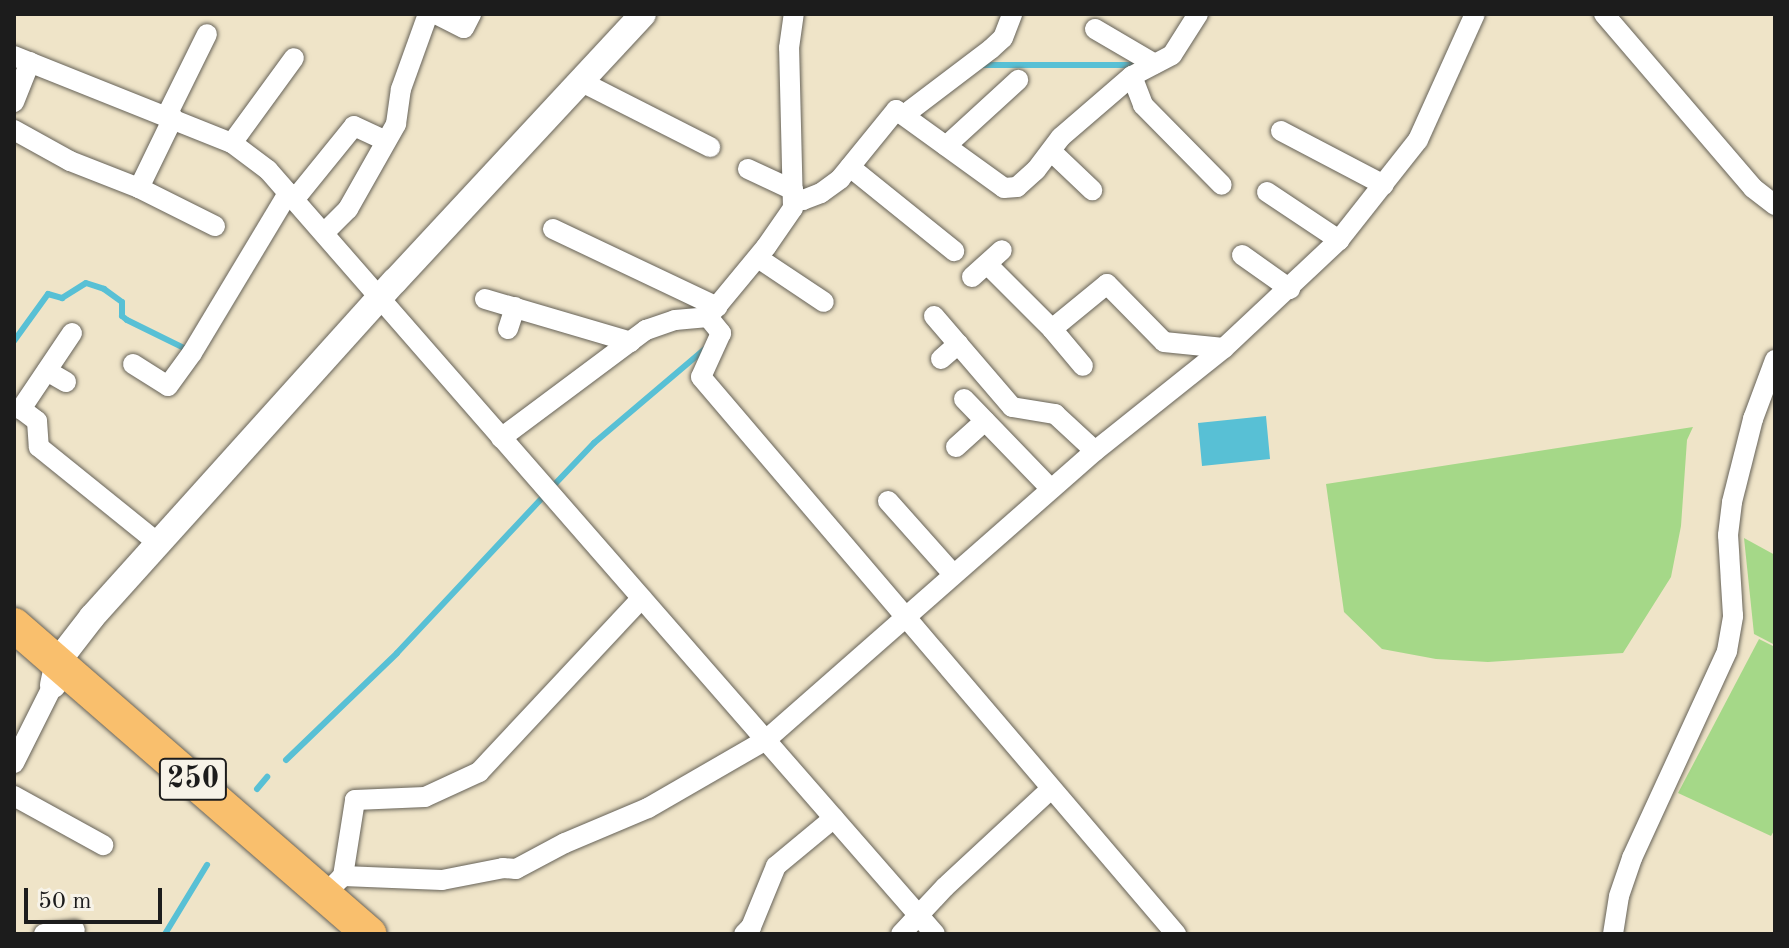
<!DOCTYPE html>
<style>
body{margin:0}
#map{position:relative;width:1789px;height:948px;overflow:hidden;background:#efe4c8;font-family:"Old Standard TT",serif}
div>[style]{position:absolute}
.green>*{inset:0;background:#a5d888}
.water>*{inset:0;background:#58c0d5}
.stream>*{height:6px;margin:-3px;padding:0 3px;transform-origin:3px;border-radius:3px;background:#58c0d5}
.roads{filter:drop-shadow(0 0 2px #666258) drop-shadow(0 0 2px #666258)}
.minor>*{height:20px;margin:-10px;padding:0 10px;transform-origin:10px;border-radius:10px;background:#fff}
.tertiary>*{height:26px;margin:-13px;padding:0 13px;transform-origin:13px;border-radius:13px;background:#fff}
.trunk>*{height:34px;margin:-17px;padding:0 17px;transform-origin:17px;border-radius:17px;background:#f9bf6d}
span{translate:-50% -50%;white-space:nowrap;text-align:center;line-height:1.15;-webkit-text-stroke:7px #f7f3e8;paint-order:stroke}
.shield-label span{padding:2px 6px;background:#f7f3e8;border:2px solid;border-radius:6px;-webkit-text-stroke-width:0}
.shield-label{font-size:30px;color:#1c1c1c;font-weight:700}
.frame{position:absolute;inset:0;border:16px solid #1c1c1c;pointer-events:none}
.scale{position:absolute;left:24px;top:888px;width:138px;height:36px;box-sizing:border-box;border:4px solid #1c1c1c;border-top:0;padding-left:10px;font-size:24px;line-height:28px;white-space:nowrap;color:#1c1c1c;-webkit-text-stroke:6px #f7f3e8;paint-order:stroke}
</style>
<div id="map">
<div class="green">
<div style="clip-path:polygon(1693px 427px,1687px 440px,1681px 526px,1671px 577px,1623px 653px,1488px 662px,1436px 659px,1382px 649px,1344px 612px,1326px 484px)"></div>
<div style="clip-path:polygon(1744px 538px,1775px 555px,1775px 645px,1754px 634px)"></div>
<div style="clip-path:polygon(1759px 639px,1775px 647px,1775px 829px,1771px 836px,1678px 793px)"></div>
</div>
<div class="water">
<div style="clip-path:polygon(1266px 416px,1270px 459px,1202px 466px,1198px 423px)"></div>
</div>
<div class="stream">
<div style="left:982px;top:65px;width:152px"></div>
<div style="left:14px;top:341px;width:58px;rotate:-54.1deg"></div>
<div style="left:48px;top:294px;width:15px;rotate:16deg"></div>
<div style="left:62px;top:298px;width:28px;rotate:-32deg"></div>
<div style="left:86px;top:283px;width:19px;rotate:18deg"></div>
<div style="left:104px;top:289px;width:22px;rotate:36deg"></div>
<div style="left:122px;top:302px;width:14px;rotate:90deg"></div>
<div style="left:122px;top:316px;width:6px;rotate:39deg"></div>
<div style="left:127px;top:320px;width:66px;rotate:26.2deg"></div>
<div style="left:554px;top:485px;width:58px;rotate:-46.4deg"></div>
<div style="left:594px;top:443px;width:148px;rotate:-40.3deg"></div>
<div style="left:286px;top:760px;width:154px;rotate:-43.9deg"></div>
<div style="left:397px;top:653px;width:215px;rotate:-46.9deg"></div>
<div style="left:257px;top:789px;width:16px;rotate:-50deg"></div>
<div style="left:165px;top:934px;width:81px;rotate:-58.7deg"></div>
</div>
<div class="roads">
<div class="minor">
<div style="left:436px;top:14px;width:31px;rotate:27deg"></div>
<div style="left:464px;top:28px;width:16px;rotate:-63deg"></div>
<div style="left:1604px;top:14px;width:229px;rotate:49.4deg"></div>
<div style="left:1753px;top:188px;width:28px;rotate:38deg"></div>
<div style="left:1095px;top:29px;width:69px;rotate:30.3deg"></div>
<div style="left:14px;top:56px;width:235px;rotate:21.8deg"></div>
<div style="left:232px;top:143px;width:45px;rotate:36.9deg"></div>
<div style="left:268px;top:170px;width:1014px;rotate:48.88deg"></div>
<div style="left:1132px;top:76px;width:31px;rotate:69deg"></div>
<div style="left:1143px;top:105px;width:112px;rotate:45.4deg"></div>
<div style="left:580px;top:81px;width:146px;rotate:26.9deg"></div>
<div style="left:14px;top:102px;width:43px;rotate:-68.2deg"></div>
<div style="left:167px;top:115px;width:90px;rotate:-63.7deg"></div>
<div style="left:904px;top:115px;width:109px;rotate:-37.2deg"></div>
<div style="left:991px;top:49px;width:16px;rotate:-43deg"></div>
<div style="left:1003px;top:38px;width:26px;rotate:-69deg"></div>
<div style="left:14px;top:130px;width:64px;rotate:29deg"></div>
<div style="left:70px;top:161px;width:74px;rotate:21.4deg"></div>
<div style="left:139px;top:188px;width:85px;rotate:26.6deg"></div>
<div style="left:1281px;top:131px;width:116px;rotate:27.7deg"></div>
<div style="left:232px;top:143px;width:105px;rotate:-53.9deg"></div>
<div style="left:946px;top:146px;width:98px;rotate:-42.5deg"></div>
<div style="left:1051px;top:151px;width:57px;rotate:43.6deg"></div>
<div style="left:850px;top:167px;width:134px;rotate:38.9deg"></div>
<div style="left:748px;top:169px;width:50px;rotate:25deg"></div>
<div style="left:139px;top:188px;width:78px;rotate:-64.1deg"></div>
<div style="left:1267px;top:192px;width:87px;rotate:33.7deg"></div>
<div style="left:793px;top:199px;width:10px;rotate:6deg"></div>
<div style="left:803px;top:200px;width:19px;rotate:-21deg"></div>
<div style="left:821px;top:193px;width:24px;rotate:-36deg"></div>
<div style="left:840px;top:179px;width:89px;rotate:-50.9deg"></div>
<div style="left:896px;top:110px;width:133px;rotate:35.8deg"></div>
<div style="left:1004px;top:188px;width:13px;rotate:-4deg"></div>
<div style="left:1017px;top:187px;width:25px;rotate:-42deg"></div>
<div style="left:1036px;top:170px;width:41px;rotate:-52.9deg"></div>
<div style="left:1061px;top:137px;width:94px;rotate:-40.7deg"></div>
<div style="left:1132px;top:76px;width:45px;rotate:-27.7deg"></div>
<div style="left:1172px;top:55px;width:49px;rotate:-57.6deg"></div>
<div style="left:294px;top:200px;width:95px;rotate:-51deg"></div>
<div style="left:354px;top:126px;width:35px;rotate:25deg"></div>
<div style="left:553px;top:229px;width:182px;rotate:25.4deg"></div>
<div style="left:324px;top:233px;width:34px;rotate:-45deg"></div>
<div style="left:348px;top:209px;width:98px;rotate:-60.5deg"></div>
<div style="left:396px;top:124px;width:35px;rotate:-82deg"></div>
<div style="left:401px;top:89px;width:80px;rotate:-70.2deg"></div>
<div style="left:1242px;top:255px;width:59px;rotate:35.3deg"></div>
<div style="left:758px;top:258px;width:79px;rotate:33.7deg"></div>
<div style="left:987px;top:264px;width:92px;rotate:45deg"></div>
<div style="left:1052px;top:329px;width:48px;rotate:50deg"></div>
<div style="left:972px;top:277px;width:40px;rotate:-42deg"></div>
<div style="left:485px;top:299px;width:152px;rotate:16.4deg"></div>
<div style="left:934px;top:316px;width:120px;rotate:49.4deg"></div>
<div style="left:1012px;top:407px;width:44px;rotate:9.2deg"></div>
<div style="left:1055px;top:414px;width:54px;rotate:42.8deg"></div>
<div style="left:708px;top:317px;width:21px;rotate:51deg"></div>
<div style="left:721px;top:333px;width:48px;rotate:114.4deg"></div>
<div style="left:701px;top:377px;width:732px;rotate:49.54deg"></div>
<div style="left:508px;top:329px;width:23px;rotate:-72deg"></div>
<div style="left:1052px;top:329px;width:71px;rotate:-39.3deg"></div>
<div style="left:1107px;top:284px;width:81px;rotate:45.5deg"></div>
<div style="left:1164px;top:342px;width:60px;rotate:5.7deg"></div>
<div style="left:72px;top:333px;width:92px;rotate:123.9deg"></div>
<div style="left:21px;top:409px;width:20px;rotate:37deg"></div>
<div style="left:37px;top:421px;width:26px;rotate:86deg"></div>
<div style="left:39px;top:447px;width:154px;rotate:38.9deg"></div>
<div style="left:941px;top:359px;width:23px;rotate:-41deg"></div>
<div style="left:133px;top:364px;width:41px;rotate:32.2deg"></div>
<div style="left:168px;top:386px;width:41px;rotate:-54deg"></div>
<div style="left:192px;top:353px;width:187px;rotate:-59deg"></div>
<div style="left:47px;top:371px;width:22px;rotate:30deg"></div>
<div style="left:964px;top:399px;width:125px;rotate:46deg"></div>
<div style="left:501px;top:438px;width:181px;rotate:-36.7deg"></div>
<div style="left:646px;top:330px;width:31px;rotate:-19deg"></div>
<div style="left:675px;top:320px;width:33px;rotate:-5deg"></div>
<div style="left:708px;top:317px;width:91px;rotate:-50.4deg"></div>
<div style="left:766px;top:247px;width:47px;rotate:-55.3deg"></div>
<div style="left:793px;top:208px;width:160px;rotate:-91.4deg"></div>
<div style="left:789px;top:48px;width:34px;rotate:-82deg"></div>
<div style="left:956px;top:447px;width:39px;rotate:-42deg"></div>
<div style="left:888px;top:501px;width:98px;rotate:48.3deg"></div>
<div style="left:14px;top:763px;width:87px;rotate:-63.4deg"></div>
<div style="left:14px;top:796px;width:102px;rotate:28.8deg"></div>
<div style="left:343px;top:876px;width:99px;rotate:2.3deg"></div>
<div style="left:442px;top:880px;width:62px;rotate:-11.1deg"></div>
<div style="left:503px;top:868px;width:13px;rotate:4deg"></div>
<div style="left:516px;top:869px;width:55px;rotate:-28deg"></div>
<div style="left:565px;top:843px;width:90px;rotate:-22.9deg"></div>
<div style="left:648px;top:808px;width:136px;rotate:-30deg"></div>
<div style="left:766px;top:740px;width:438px;rotate:-41.3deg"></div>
<div style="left:1095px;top:451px;width:165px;rotate:-38.6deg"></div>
<div style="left:1224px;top:348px;width:158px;rotate:-43.2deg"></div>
<div style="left:1339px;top:240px;width:127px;rotate:-51.7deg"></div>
<div style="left:1418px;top:140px;width:138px;rotate:-65.7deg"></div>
<div style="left:336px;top:883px;width:10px;rotate:-45deg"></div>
<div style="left:343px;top:876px;width:77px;rotate:-81deg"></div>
<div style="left:355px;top:800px;width:70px;rotate:-2.5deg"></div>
<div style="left:425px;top:797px;width:60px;rotate:-24.8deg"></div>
<div style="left:479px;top:772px;width:238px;rotate:-46.9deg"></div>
<div style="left:44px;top:934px;width:31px;rotate:-7deg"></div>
<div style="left:744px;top:934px;width:10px;rotate:-45deg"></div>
<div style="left:751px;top:927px;width:66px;rotate:-67.7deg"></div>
<div style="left:776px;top:866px;width:75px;rotate:-39.6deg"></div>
<div style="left:901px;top:934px;width:64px;rotate:-46.9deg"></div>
<div style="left:945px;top:887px;width:144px;rotate:-42.8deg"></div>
<div style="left:1613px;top:934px;width:38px;rotate:-81deg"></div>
<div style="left:1619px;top:896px;width:40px;rotate:-71.1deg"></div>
<div style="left:1632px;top:858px;width:228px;rotate:-65.3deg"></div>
<div style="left:1727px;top:651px;width:36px;rotate:-80deg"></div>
<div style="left:1733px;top:616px;width:81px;rotate:-93.5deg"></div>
<div style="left:1728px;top:535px;width:33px;rotate:-83deg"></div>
<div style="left:1732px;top:502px;width:86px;rotate:-75.8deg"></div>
<div style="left:1753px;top:419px;width:63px;rotate:-69.6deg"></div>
</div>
<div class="tertiary">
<div style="left:53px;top:685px;width:25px;rotate:-78deg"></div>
<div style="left:58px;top:661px;width:56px;rotate:-52.3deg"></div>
<div style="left:92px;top:617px;width:452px;rotate:-48deg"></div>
<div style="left:395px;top:281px;width:364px;rotate:-47.1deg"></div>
</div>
<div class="trunk">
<div style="left:14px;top:625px;width:471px;rotate:41deg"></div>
</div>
</div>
<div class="shield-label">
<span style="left:193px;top:779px">250</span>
</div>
<div class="frame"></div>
<div class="scale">50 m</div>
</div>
